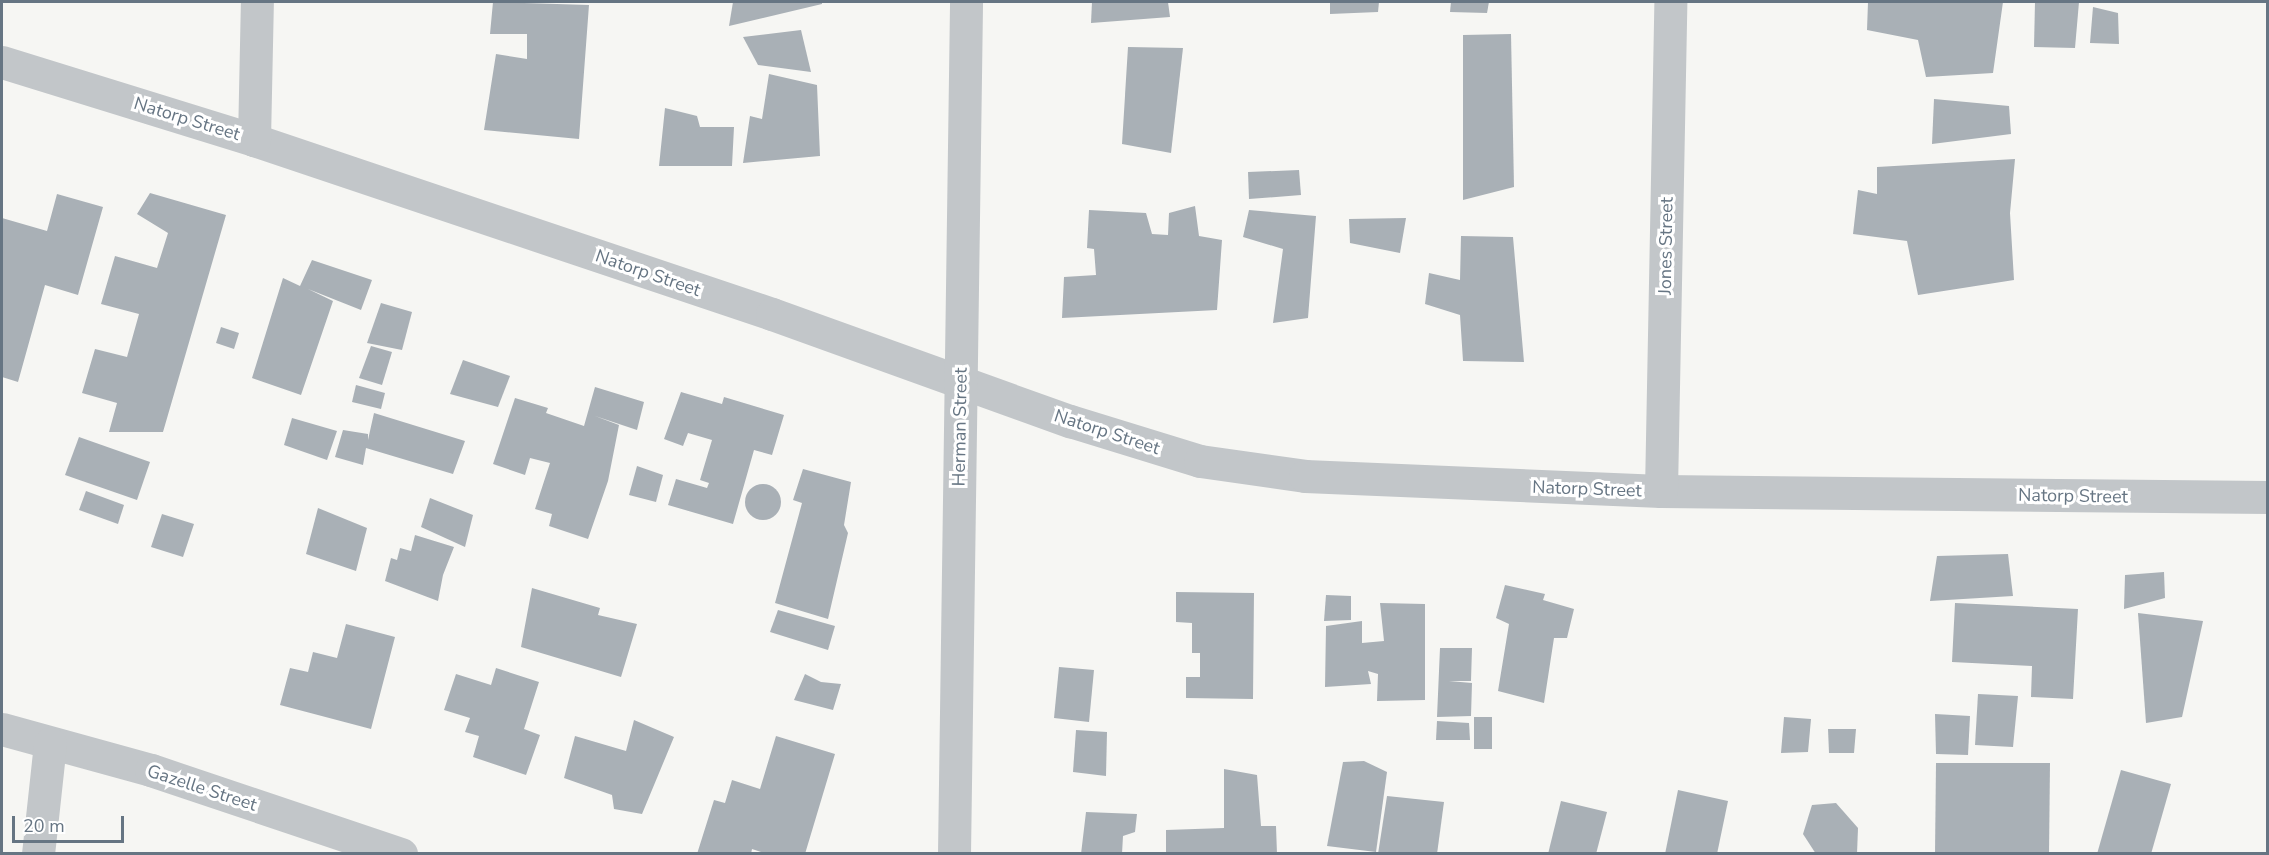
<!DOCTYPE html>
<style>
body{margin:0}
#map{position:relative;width:2269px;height:855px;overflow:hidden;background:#f6f6f3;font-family:"Nunito Sans",sans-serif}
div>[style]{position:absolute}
.building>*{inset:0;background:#a9b0b6}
.round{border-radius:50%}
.minor>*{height:33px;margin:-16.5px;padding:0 16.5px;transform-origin:16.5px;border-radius:16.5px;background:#c2c6c9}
span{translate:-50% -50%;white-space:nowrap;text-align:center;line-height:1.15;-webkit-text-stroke:6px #fff;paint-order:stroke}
.street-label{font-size:18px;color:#667583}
.frame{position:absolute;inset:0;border:3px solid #667583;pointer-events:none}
.scale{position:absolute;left:12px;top:816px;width:112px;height:27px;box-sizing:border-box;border:3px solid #667583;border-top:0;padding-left:8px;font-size:18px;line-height:21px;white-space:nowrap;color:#667583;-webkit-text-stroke:4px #fff;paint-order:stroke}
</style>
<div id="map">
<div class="building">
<div style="clip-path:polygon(493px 2px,589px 5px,579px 139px,484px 130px,496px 54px,527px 59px,527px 34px,490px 34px)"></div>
<div style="clip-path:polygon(733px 2px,822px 2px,822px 4px,729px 26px)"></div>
<div style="clip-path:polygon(1092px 2px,1168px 2px,1170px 17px,1091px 23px)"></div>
<div style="clip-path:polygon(1330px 2px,1379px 2px,1378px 12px,1330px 14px)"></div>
<div style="clip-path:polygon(1451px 2px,1489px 2px,1487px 13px,1450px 12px)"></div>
<div style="clip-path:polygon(1868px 2px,2003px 2px,1993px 73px,1926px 77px,1918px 40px,1867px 30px)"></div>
<div style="clip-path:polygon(2035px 2px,2079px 2px,2075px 48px,2034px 47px)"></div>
<div style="clip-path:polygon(2093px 7px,2118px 13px,2119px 44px,2090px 43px)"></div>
<div style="clip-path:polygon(801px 30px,811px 72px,758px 65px,743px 37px)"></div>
<div style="clip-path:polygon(1511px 34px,1514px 187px,1463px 200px,1463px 35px)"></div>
<div style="clip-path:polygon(1128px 47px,1183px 48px,1171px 153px,1122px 144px)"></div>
<div style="clip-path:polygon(769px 74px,817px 85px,820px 156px,743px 163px,750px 116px,762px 119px)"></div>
<div style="clip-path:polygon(1934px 99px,2009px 106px,2011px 134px,1932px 144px)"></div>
<div style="clip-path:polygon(665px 108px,697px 116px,700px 127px,734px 127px,732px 166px,659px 166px)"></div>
<div style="clip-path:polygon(2015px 159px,2010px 213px,2014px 280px,1918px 295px,1907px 241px,1853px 234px,1858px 190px,1877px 194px,1877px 167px)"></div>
<div style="clip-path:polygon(1299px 170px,1301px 195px,1249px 199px,1248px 172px)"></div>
<div style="clip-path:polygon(150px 193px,226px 215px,163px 432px,109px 432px,117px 403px,82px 393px,95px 349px,127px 357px,139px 314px,101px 304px,115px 256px,157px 268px,168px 233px,137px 214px)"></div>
<div style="clip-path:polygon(57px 194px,103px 207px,78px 295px,45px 285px,18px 382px,2px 377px,2px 218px,47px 231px)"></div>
<div style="clip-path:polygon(1195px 206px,1199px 236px,1222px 240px,1217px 310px,1062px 318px,1064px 277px,1096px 275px,1094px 249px,1087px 248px,1089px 210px,1146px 213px,1152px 234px,1168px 235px,1169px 213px)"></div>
<div style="clip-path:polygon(1249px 210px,1316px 216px,1308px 318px,1273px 323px,1283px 249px,1243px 237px)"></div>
<div style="clip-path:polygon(1406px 218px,1400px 253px,1350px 243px,1349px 219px)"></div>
<div style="clip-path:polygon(1461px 236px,1513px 237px,1524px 362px,1463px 361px,1460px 315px,1425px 304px,1429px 273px,1460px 280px)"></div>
<div style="clip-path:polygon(312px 260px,372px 280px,361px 310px,308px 289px,333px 301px,301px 395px,252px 378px,283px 278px,300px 286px)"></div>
<div style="clip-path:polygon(381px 303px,412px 312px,402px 350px,367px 343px)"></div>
<div style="clip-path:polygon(221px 327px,239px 333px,234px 349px,216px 343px)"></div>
<div style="clip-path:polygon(371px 346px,392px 352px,382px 385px,359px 378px)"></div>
<div style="clip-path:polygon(463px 360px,510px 376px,498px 407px,450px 394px)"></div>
<div style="clip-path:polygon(356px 385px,385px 393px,381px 409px,352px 402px)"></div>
<div style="clip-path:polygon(595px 387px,644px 402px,637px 430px,595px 416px,619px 425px,608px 481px,588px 539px,549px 526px,552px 514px,535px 509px,550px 463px,530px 458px,525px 475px,493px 464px,515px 398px,548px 408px,546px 413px,584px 426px)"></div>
<div style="clip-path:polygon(681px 392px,722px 404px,724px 397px,784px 415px,772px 455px,754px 450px,733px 524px,668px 505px,676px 479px,707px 488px,709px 483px,700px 480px,712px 440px,688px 433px,683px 446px,664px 439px)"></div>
<div style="clip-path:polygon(374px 413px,465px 441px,453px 474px,366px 448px,363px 465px,335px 457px,343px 430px,368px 434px,368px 440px)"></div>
<div style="clip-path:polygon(292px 418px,337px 431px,327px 460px,284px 445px)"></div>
<div style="clip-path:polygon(79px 437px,150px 462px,137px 500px,65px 475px)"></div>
<div style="clip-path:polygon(637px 466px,663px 475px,656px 502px,629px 495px)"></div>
<div style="clip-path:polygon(803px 469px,851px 482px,844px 525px,848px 533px,828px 619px,775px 603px,802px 503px,793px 500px)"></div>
<div class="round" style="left:745px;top:484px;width:36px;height:36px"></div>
<div style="clip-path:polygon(86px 491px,124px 505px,118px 524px,79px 510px)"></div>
<div style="clip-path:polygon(430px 498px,473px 515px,465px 547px,421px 527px)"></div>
<div style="clip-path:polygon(318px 508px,367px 528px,356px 571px,306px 554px)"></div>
<div style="clip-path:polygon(162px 514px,194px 524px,183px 557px,151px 547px)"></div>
<div style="clip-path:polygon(415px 535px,454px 547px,443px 575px,438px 601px,385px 581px,391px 558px,397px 560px,400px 548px,411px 551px)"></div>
<div style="clip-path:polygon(2008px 554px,2013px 596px,1930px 601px,1937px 556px)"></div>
<div style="clip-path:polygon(2164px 572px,2165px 598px,2124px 609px,2125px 575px)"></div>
<div style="clip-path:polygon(1505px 585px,1545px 594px,1543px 600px,1574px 609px,1567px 638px,1554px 638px,1544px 703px,1498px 691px,1509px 624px,1496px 618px)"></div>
<div style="clip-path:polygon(532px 588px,600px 608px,598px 615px,637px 624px,621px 677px,521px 647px)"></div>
<div style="clip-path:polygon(1176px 592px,1254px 593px,1253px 699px,1186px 698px,1186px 677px,1200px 677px,1200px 653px,1192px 653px,1192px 623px,1176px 622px)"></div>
<div style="clip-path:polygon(1326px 595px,1351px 596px,1351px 620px,1324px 621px)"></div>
<div style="clip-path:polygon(1380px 603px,1425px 604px,1425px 700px,1377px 701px,1378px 674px,1368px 671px,1371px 684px,1325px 687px,1326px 626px,1362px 621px,1362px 643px,1384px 641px)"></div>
<div style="clip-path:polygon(1955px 603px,2078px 609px,2073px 699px,2031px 697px,2032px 666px,1952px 662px)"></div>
<div style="clip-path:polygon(778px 610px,835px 626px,828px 650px,770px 632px)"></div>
<div style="clip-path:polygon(2138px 613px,2203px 621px,2182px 717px,2146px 723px)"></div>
<div style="clip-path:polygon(346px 624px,395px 637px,371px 729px,280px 705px,290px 668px,308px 672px,313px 652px,337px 658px)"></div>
<div style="clip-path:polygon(1440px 648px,1472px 648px,1471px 681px,1449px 681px,1472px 683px,1471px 716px,1437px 717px)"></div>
<div style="clip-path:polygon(1059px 667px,1094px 670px,1089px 722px,1054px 718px)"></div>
<div style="clip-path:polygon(496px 668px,539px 682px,524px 729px,540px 735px,526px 775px,473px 757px,479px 736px,465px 732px,470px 718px,444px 710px,456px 674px,491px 685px)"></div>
<div style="clip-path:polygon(805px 674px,821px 682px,841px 684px,833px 710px,794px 700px)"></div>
<div style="clip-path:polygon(1978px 694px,2018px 696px,2013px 747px,1975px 745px)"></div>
<div style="clip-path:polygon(1935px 714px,1970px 716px,1968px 755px,1936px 754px)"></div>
<div style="clip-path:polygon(1474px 717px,1492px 717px,1492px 749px,1474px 749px)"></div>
<div style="clip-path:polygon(1784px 717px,1811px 719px,1808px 752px,1781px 753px)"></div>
<div style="clip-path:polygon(634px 720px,674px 737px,642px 814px,614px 809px,612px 795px,564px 778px,575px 736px,626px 751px)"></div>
<div style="clip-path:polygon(1437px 721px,1469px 723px,1470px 740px,1436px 740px)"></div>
<div style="clip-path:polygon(1828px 729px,1856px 729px,1854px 753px,1829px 753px)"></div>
<div style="clip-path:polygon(1076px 730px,1107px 732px,1106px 776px,1073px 772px)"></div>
<div style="clip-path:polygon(776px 736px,835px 754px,805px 854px,767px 854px,752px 849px,751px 854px,697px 854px,714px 800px,725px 803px,732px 780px,760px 789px)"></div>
<div style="clip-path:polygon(1364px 761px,1387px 772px,1376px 852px,1327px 846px,1343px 762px)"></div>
<div style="clip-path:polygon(1936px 763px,2050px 763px,2049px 854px,1935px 854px)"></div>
<div style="clip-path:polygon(1224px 769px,1257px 775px,1261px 826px,1276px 826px,1277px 854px,1166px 854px,1166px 830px,1224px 828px)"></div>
<div style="clip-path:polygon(2121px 770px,2171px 784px,2151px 854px,2097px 854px)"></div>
<div style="clip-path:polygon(1678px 790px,1728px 801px,1717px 854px,1665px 854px)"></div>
<div style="clip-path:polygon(1387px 796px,1444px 802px,1437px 854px,1378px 854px)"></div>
<div style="clip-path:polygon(1561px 801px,1607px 812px,1596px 854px,1548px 854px)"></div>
<div style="clip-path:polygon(1836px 803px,1858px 828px,1857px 854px,1816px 854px,1803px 834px,1812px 805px)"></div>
<div style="clip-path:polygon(1086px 812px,1137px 814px,1135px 832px,1123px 836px,1122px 854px,1081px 854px)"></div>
</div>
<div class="minor">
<div style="left:2px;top:62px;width:264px;rotate:17.2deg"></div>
<div style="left:254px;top:140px;width:546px;rotate:18.57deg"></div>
<div style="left:772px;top:314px;width:317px;rotate:19.8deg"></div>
<div style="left:1070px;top:421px;width:136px;rotate:17.1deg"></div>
<div style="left:1200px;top:461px;width:106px;rotate:8.1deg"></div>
<div style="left:1305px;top:476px;width:356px;rotate:2.4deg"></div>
<div style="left:1661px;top:491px;width:607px;rotate:0.57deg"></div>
<div style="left:254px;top:140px;width:138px;rotate:-88.8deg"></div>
<div style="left:1661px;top:491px;width:489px;rotate:-88.9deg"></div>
<div style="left:2px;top:729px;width:155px;rotate:15.4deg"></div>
<div style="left:151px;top:770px;width:264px;rotate:18.6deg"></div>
<div style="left:38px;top:854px;width:111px;rotate:-83.8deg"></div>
<div style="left:954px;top:854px;width:852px;rotate:-89.19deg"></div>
</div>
<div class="street-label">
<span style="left:187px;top:119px;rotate:17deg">Natorp Street</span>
<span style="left:1666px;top:246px;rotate:-89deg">Jones Street</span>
<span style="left:648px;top:273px;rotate:19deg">Natorp Street</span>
<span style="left:960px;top:427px;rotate:-89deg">Herman Street</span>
<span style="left:1107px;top:432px;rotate:18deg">Natorp Street</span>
<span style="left:1587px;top:489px;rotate:2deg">Natorp Street</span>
<span style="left:2073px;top:496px;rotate:1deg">Natorp Street</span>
<span style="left:202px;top:788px;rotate:18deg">Gazelle Street</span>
</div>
<div class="frame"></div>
<div class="scale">20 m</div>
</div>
